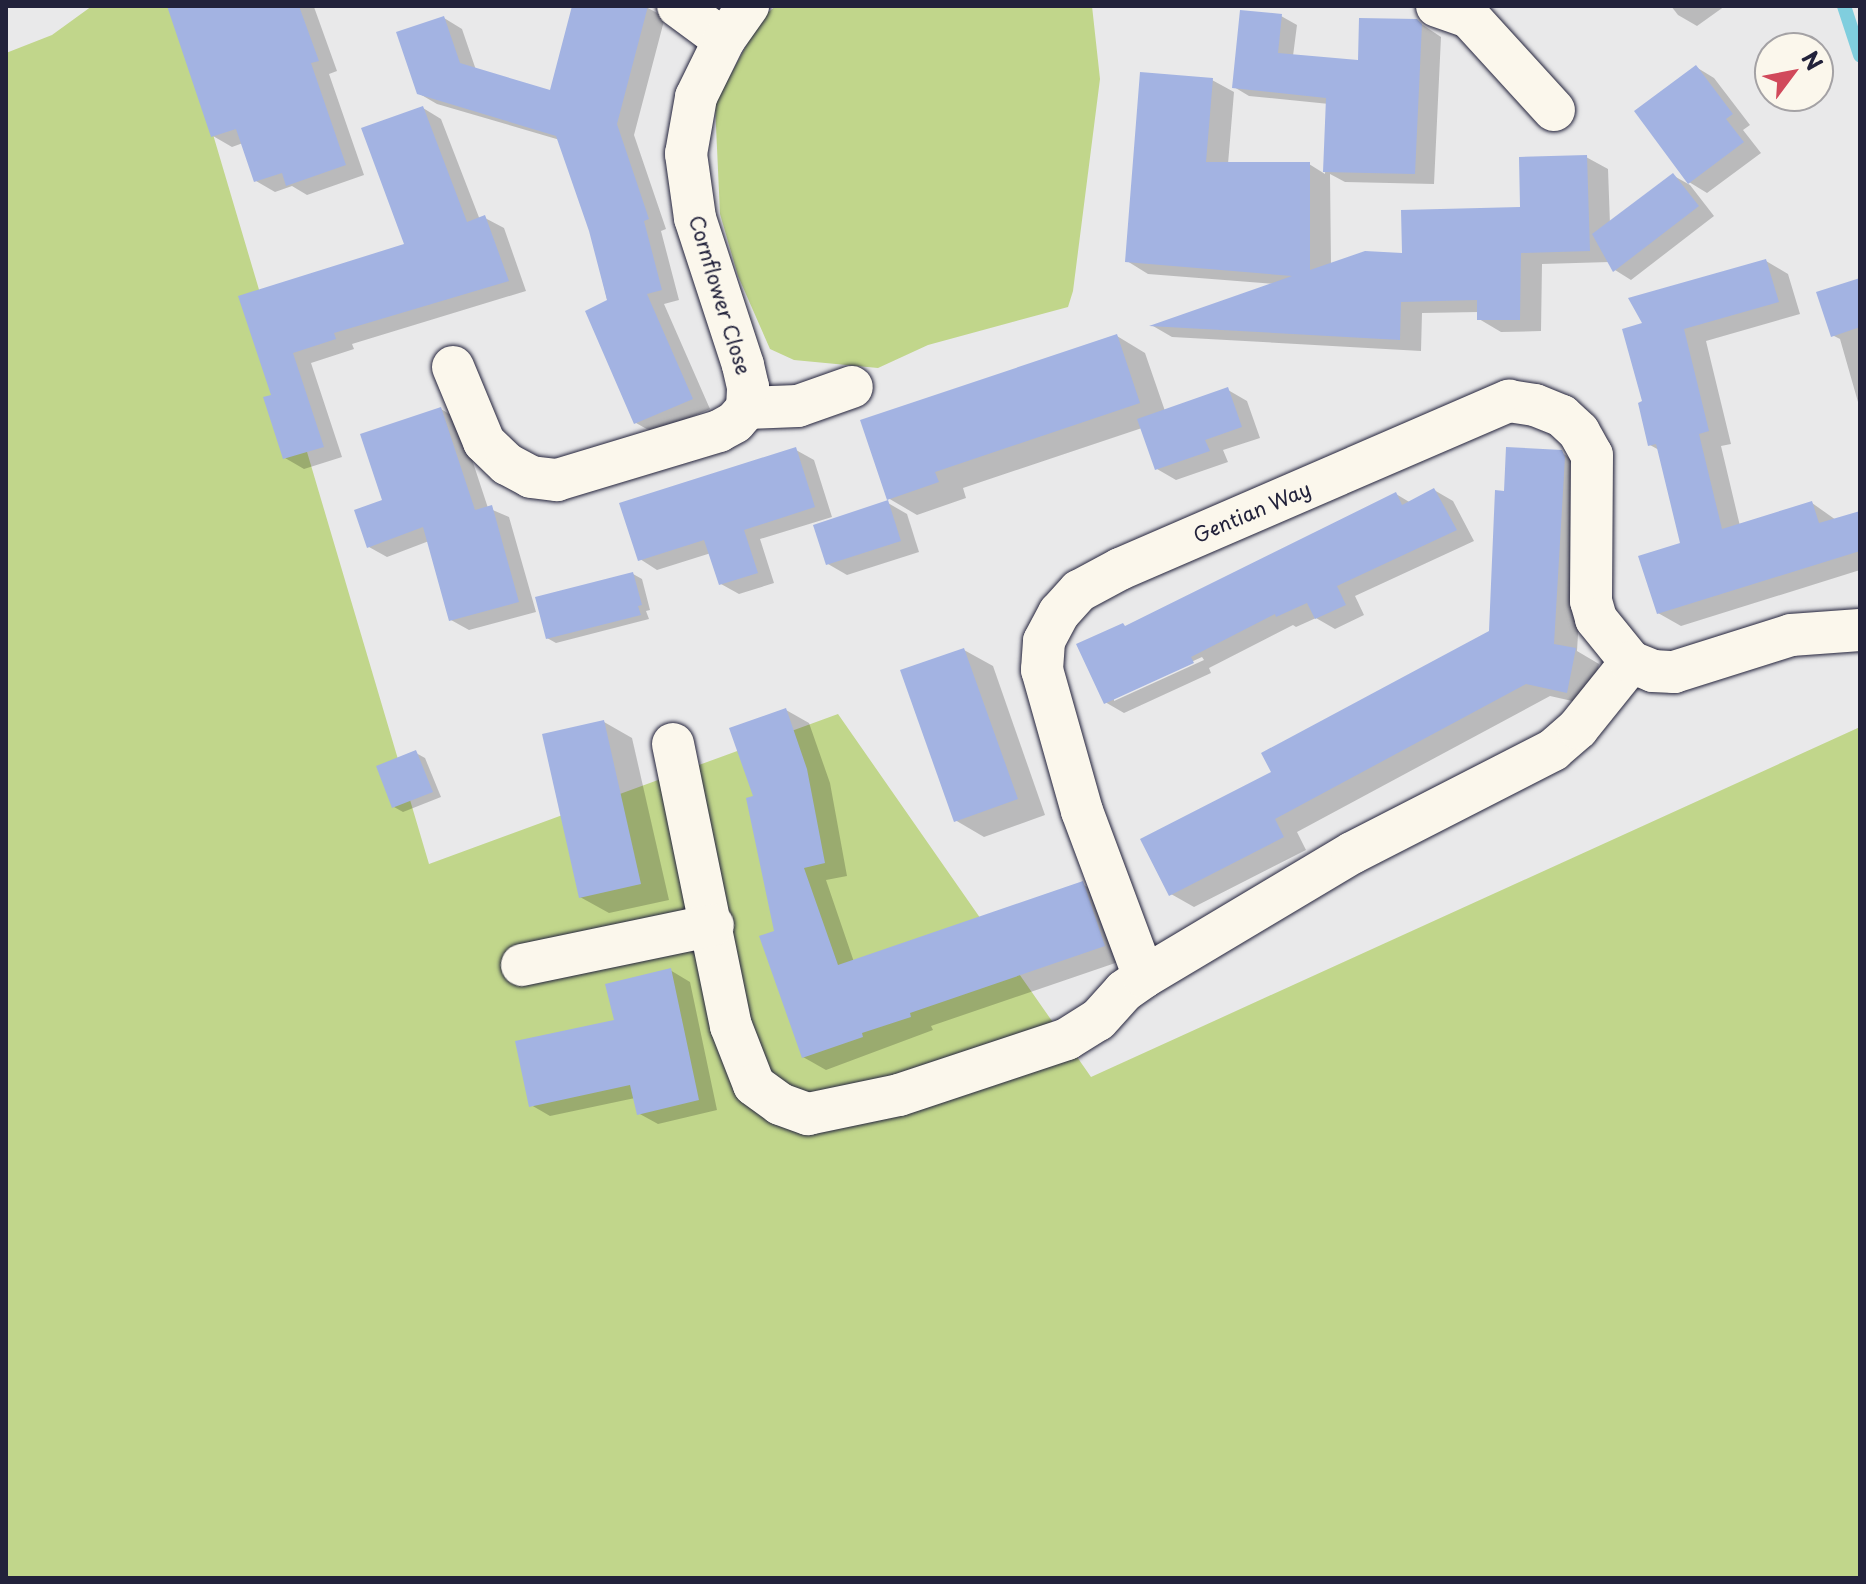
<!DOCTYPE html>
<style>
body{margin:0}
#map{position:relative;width:1866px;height:1584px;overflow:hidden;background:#e9e9ea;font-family:"Playpen Sans",sans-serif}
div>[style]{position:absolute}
.green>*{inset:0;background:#c1d68b}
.shadow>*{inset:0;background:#0003}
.stream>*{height:14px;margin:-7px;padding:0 7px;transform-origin:7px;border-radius:7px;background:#80cede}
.building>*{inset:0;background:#a3b3e2}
.roads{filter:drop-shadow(0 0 2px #22223b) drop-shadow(0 0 2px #22223b)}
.minor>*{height:42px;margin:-21px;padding:0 21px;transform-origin:21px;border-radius:21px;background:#fbf7ec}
span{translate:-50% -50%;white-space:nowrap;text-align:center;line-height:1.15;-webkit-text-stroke:6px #fbf7ec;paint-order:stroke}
.street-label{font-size:20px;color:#22223b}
.frame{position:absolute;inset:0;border:8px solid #22223b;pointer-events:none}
.north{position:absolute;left:1754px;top:32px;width:80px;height:80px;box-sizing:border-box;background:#fbf7ec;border:2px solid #a4a2a5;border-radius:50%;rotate:58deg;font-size:22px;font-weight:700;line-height:32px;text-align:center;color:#22223b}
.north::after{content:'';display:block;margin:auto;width:28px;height:36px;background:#d1495b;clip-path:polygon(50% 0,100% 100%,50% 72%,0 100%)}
</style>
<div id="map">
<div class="green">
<div style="clip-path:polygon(92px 6px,175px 6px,429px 864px,838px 714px,1091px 1077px,1860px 727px,1860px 1578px,6px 1578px,6px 53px,52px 35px)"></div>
<div style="clip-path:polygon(776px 6px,1092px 6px,1100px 79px,1073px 291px,1068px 307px,928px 345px,878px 368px,794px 360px,770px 349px,738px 276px,720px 214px,715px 104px,761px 18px)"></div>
</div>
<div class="shadow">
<div style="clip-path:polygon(172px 6px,314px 7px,337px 71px,329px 74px,364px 175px,307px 195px,292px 186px,275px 192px,256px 181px,243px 143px,232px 147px,213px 136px)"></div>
<div style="clip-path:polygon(574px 6px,644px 6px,665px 17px,634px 135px,666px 229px,661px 231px,679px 300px,664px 304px,710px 409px,654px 433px,636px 423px,591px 231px,560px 140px,437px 104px,418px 93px,444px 18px,462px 29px,476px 70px,551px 93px)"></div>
<div style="clip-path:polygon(1671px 6px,1725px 6px,1697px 26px,1678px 15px)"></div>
<div style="clip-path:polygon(1281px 16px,1297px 25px,1293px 56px,1349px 106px,1249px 96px,1234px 87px)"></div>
<div style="clip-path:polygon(1417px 21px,1441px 37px,1434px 184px,1345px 182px,1330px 174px,1331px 265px,1404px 255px,1523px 209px,1586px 157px,1608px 169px,1610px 224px,1674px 176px,1690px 185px,1714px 216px,1631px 280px,1615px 270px,1610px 262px,1542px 264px,1541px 331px,1501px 332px,1479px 319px,1479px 312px,1422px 313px,1421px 351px,1172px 337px,1153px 326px,1275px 284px,1148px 274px,1127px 261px,1212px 80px,1234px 92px,1228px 164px,1309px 164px,1325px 174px,1327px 131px)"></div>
<div style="clip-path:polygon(1696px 67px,1714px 78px,1750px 125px,1743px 130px,1761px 153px,1707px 193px,1689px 182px)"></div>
<div style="clip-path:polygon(423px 108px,441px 119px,480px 220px,485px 218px,504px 228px,526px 291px,352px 344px,354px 349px,311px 363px,342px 457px,304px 469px,285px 458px,274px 396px,241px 297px,407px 246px)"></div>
<div style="clip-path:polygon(1766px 261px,1788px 274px,1800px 314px,1706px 341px,1731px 444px,1721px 446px,1740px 526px,1812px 503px,1836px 520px,1860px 513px,1860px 570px,1681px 626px,1658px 613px,1682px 544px,1659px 450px,1650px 445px,1645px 403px,1645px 324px)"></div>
<div style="clip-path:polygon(1860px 280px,1860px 409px,1840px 339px,1832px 335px)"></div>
<div style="clip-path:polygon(1117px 336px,1145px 353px,1165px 411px,1228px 390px,1247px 401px,1260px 438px,1223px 450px,1228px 462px,1176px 480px,1157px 469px,1142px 428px,963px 488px,966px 498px,917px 515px,888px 498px)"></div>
<div style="clip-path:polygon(441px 409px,459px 420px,488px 508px,509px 517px,536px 612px,469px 630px,451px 620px,429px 541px,387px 557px,369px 547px,385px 501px)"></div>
<div style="clip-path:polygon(796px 450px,814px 460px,832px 517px,760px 539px,774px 583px,739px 594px,721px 584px,711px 553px,657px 570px,640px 559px)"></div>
<div style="clip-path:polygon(1561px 452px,1588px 471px,1577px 651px,1599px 664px,1590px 705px,1550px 696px,1297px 832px,1306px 850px,1194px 907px,1171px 894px,1274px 773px,1491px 632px,1506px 493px)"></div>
<div style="clip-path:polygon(evenodd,1434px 490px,1453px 501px,1474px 541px,1355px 596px,1364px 615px,1335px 629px,1316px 618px,1296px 627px,1293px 625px,1209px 668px,1211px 673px,1124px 713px,1105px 702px,1127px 627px,1396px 494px,1411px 503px,1434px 490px,1202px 657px,1204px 660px,1114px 701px,1114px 697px,1202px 657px)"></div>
<div style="clip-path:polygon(888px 503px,907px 514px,919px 552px,847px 575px,828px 564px)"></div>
<div style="clip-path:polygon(633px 574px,642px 579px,650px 610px,646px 611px,649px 619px,556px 643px,547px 638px)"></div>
<div style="clip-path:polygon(964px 650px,993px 666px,1045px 815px,984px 837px,955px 820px)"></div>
<div style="clip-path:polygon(786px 710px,809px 723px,830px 783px,847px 876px,826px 880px,854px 962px,1082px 884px,1105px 897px,1127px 959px,931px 1026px,933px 1030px,826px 1070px,803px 1057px,776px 932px,756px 798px)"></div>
<div style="clip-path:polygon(604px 722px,632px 738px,669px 900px,609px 913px,580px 897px)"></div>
<div style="clip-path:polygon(416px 753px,425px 758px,441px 797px,403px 812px,394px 807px)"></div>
<div style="clip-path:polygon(670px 970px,690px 982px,717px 1110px,658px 1124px,638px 1113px,635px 1098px,550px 1116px,531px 1105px)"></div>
</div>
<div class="stream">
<div style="left:1844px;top:6px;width:52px;rotate:71.9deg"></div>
</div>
<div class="building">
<div style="clip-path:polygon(167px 6px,299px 6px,319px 61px,311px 63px,346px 165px,286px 186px,282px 173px,254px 182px,236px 129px,211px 137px)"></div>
<div style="clip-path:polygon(572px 6px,648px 6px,617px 124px,649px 219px,644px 221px,662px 290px,647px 294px,693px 399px,634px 424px,585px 311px,607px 300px,589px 231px,556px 136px,417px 94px,396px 32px,444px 16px,460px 63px,550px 90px)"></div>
<div style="clip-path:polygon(1240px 10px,1282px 14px,1278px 53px,1358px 60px,1359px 18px,1417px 19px,1422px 24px,1415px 174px,1323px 172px,1326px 98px,1232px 88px)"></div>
<div style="clip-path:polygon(1696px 65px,1733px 114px,1726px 119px,1744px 142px,1688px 184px,1634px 111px)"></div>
<div style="clip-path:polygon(1140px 72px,1213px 78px,1206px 162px,1310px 162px,1310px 270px,1365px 251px,1402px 253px,1401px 210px,1520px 207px,1519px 157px,1587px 155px,1590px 251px,1521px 253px,1520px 320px,1477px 320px,1477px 300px,1401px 302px,1400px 340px,1149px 326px,1292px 276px,1125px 262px)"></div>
<div style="clip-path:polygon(423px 106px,467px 222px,485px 215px,509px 281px,334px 333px,336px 339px,293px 353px,324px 447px,283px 459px,263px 397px,271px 395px,238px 296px,404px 244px,361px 128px)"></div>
<div style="clip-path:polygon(1673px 173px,1699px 206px,1613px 272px,1592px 234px)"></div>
<div style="clip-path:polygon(1766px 259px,1779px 302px,1684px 329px,1709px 431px,1699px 434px,1722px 529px,1812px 501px,1819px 523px,1860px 511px,1860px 551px,1657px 614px,1638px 556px,1680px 543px,1656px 444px,1648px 446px,1638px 403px,1642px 401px,1622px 329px,1642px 323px,1628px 298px)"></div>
<div style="clip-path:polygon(1860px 278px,1860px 327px,1831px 337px,1816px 292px)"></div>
<div style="clip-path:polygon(1117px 334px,1140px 403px,935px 472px,939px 482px,887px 500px,860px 420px)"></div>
<div style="clip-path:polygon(1228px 387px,1242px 427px,1205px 440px,1210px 451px,1155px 470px,1137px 419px)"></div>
<div style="clip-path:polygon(441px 407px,475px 510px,492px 505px,519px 602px,449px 621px,423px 527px,367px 548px,354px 510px,382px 500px,360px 434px)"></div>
<div style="clip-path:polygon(796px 447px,815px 507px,744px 530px,758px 573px,719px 585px,704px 540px,638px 561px,619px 503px)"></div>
<div style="clip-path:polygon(1506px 447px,1562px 450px,1565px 457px,1554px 644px,1576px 648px,1567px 693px,1526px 684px,1275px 819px,1284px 837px,1169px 896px,1140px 839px,1271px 772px,1261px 753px,1489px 631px,1495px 490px,1504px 491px)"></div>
<div style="clip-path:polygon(1434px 488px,1457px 530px,1337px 586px,1346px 605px,1315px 619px,1307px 603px,1276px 617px,1275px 614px,1191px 657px,1194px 663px,1104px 704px,1076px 644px,1123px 623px,1125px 626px,1396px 492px,1402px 505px)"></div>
<div style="clip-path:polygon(888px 500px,901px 541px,826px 565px,813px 525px)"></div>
<div style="clip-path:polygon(633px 572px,642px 605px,638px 606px,641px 615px,546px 639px,535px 597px)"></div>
<div style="clip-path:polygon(964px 648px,1018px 799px,954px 822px,900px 670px)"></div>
<div style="clip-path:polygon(786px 708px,807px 769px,825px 863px,804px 868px,838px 965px,1083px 881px,1105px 946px,910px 1013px,911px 1017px,862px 1033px,863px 1037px,802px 1058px,759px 936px,774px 931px,746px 798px,753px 796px,729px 728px)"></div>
<div style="clip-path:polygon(604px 720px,641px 884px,579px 898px,542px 734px)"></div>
<div style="clip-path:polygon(416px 750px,433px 792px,392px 808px,376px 766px)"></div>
<div style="clip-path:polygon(671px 968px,699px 1100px,637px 1115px,630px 1085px,529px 1107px,515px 1041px,614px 1020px,605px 984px)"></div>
</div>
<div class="roads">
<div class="minor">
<div style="left:678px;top:6px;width:57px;rotate:36.5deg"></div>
<div style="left:1437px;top:6px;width:34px;rotate:19deg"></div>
<div style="left:1469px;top:17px;width:126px;rotate:47.6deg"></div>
<div style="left:453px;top:367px;width:81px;rotate:67.5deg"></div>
<div style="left:484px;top:442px;width:32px;rotate:44deg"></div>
<div style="left:507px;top:464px;width:27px;rotate:28deg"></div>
<div style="left:531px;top:477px;width:26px;rotate:7deg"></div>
<div style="left:557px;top:480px;width:169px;rotate:-16.8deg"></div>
<div style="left:719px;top:431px;width:18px;rotate:-29deg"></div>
<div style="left:735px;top:422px;width:18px;rotate:-49deg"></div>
<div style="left:747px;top:408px;width:51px;rotate:-2.2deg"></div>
<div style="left:798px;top:406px;width:57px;rotate:-19.4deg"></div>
<div style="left:747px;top:408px;width:21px;rotate:-87deg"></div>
<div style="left:748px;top:387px;width:23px;rotate:-103deg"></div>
<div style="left:743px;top:365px;width:155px;rotate:-108.1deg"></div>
<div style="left:695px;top:218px;width:65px;rotate:-98deg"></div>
<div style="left:686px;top:154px;width:58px;rotate:-80deg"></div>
<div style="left:696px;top:97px;width:64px;rotate:-63.8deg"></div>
<div style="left:724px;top:40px;width:42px;rotate:-54.8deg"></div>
<div style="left:673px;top:744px;width:288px;rotate:78.4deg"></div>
<div style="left:731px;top:1026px;width:63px;rotate:68.7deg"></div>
<div style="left:754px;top:1085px;width:32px;rotate:36deg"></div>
<div style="left:780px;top:1104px;width:30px;rotate:20deg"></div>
<div style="left:808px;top:1114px;width:93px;rotate:-11.8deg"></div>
<div style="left:899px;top:1095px;width:177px;rotate:-18.4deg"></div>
<div style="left:1067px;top:1039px;width:36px;rotate:-32deg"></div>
<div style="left:1098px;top:1020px;width:39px;rotate:-48deg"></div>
<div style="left:1124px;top:991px;width:24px;rotate:-35deg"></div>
<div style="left:1144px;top:977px;width:242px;rotate:-30.8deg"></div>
<div style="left:1352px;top:853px;width:226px;rotate:-27.1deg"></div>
<div style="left:1553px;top:750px;width:33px;rotate:-41deg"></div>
<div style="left:1578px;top:728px;width:85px;rotate:-51.2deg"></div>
<div style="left:522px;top:965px;width:195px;rotate:-11.8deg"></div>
<div style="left:1144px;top:977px;width:177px;rotate:-110.5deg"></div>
<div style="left:1082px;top:811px;width:147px;rotate:-105.8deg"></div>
<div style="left:1042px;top:670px;width:29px;rotate:-86deg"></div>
<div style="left:1044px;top:641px;width:32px;rotate:-62deg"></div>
<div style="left:1059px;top:613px;width:30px;rotate:-48deg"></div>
<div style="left:1079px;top:591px;width:47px;rotate:-28.2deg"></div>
<div style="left:1120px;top:569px;width:424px;rotate:-23.4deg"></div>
<div style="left:1509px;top:401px;width:26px;rotate:9deg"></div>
<div style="left:1535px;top:405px;width:29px;rotate:22deg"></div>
<div style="left:1562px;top:416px;width:23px;rotate:43deg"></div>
<div style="left:1579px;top:432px;width:26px;rotate:61deg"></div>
<div style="left:1592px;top:455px;width:146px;rotate:90.4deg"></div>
<div style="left:1591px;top:601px;width:19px;rotate:74deg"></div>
<div style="left:1596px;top:619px;width:55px;rotate:50.9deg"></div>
<div style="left:1631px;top:662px;width:24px;rotate:22deg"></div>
<div style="left:1653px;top:671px;width:21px;rotate:3deg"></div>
<div style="left:1674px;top:672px;width:123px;rotate:-17.5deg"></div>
<div style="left:1791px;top:635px;width:69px;rotate:-4.1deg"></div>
</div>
</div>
<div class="street-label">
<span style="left:720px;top:295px;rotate:73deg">Cornflower Close</span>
<span style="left:1252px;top:512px;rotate:-23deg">Gentian Way</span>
</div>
<div class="frame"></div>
<div class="north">N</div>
</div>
